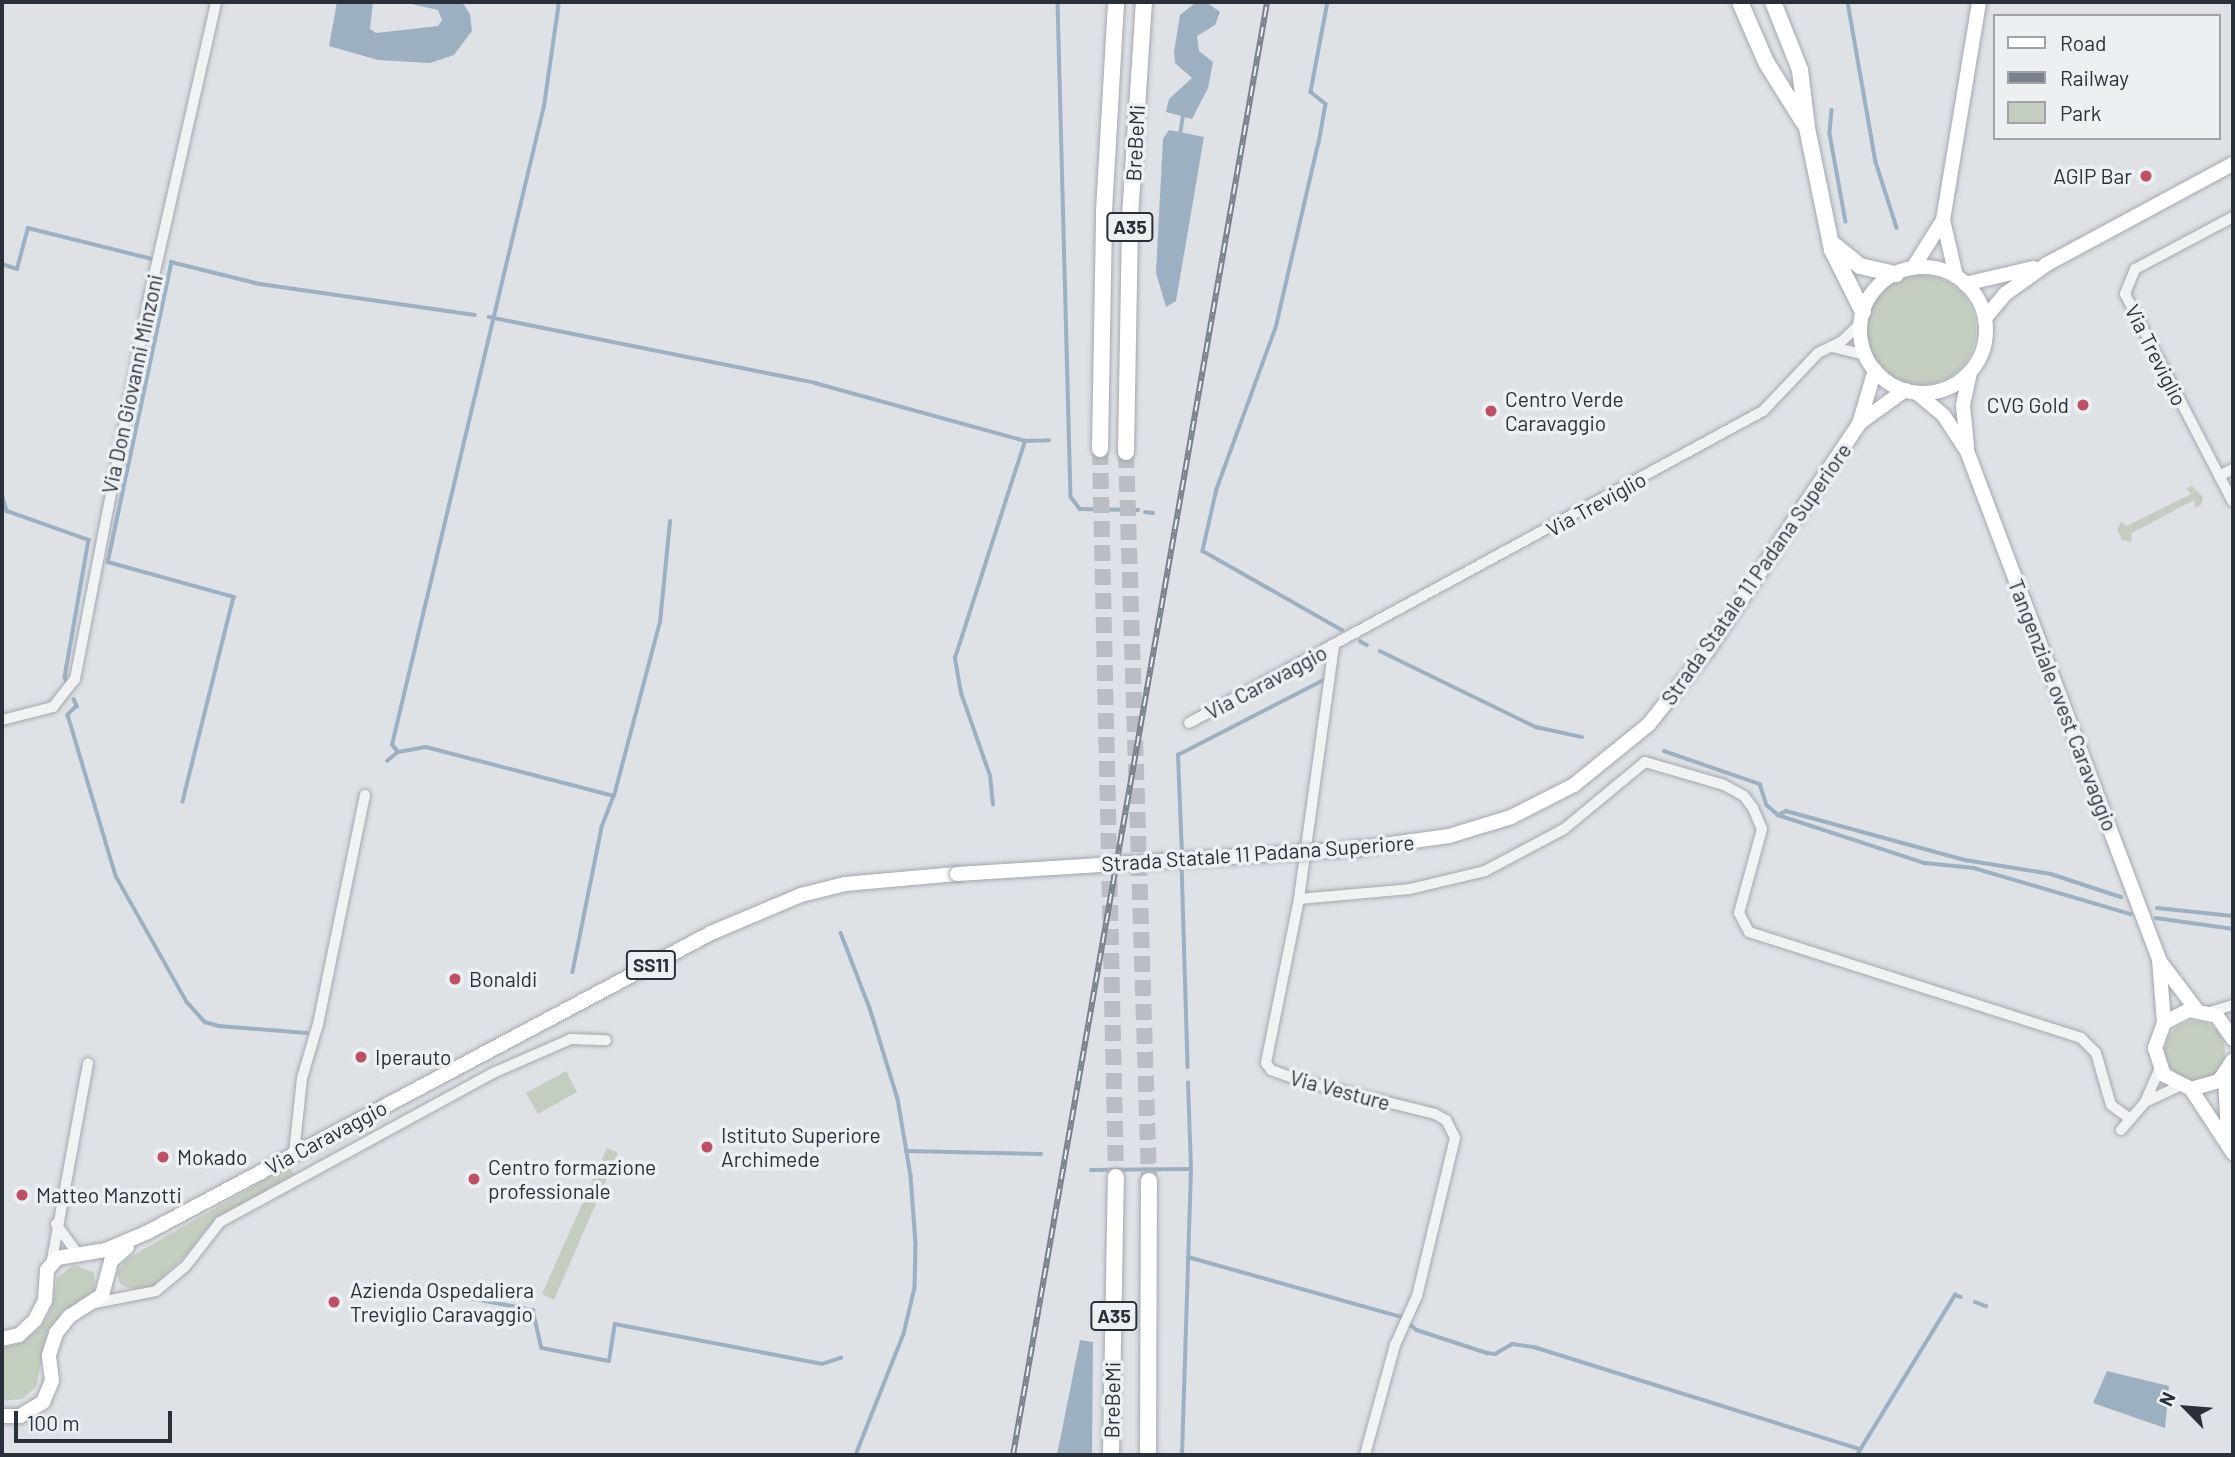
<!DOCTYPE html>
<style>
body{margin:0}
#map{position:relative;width:2235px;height:1457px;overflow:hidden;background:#dee1e6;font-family:Barlow,sans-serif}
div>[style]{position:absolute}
.green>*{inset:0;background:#c4cec0}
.round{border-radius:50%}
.water>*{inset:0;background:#9db0c2}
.stream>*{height:3.5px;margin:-1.75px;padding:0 1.75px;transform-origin:1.75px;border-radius:1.75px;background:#9db0c2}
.highway-tunnel>*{height:16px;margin-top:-8px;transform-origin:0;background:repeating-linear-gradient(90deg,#babec4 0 16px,transparent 0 24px)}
.roads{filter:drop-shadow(0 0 2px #a4a8af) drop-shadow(0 0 2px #a4a8af)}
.minor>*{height:10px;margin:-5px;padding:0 5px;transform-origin:5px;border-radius:5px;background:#f0f2f4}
.major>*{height:14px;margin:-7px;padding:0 7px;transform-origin:7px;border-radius:7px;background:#fff}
.major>.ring{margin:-7px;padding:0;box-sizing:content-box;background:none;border:14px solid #fff;border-radius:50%}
.highway>*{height:16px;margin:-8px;padding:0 8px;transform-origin:8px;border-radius:8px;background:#fff}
.rail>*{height:6px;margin-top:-3px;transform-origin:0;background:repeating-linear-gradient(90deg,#edf0f3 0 10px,#79818d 0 20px);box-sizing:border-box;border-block:2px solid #79818d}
.bridges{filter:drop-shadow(0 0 2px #9fa6b0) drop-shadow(0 0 2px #9fa6b0)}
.major-bridge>*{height:14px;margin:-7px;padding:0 7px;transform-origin:7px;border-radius:7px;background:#fff}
.dots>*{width:19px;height:19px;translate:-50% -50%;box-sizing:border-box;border:4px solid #edf0f3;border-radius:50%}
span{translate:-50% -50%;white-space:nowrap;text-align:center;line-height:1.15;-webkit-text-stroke:7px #edf0f3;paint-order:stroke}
.shield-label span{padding:2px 5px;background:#edf0f3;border:2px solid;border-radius:5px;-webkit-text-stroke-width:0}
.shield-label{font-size:19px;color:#29303a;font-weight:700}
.street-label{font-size:21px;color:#29303a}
.poi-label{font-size:21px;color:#29303a}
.right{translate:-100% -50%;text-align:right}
.left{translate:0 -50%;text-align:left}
.frame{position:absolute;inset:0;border:4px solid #29303a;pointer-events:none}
.legend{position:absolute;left:1993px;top:14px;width:228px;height:126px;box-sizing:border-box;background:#edf0f3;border:2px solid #9fa3a9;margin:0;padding:9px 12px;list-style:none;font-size:21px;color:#29303a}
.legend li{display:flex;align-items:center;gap:14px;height:35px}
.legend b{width:35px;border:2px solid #9fa3a9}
.north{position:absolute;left:2151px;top:1373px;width:70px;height:70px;-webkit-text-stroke:5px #edf0f3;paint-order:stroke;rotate:295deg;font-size:19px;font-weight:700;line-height:28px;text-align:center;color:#29303a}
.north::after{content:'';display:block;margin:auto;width:24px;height:32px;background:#29303a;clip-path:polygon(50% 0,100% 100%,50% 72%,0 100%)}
.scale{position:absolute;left:14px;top:1411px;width:158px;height:32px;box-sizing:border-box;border:4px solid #29303a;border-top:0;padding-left:9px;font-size:21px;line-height:24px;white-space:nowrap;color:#29303a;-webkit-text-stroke:5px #edf0f3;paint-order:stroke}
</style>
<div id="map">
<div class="green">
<div class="round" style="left:1866px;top:275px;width:110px;height:110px"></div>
<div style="clip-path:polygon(2192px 486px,2203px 497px,2201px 505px,2195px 508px,2194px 500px,2132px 533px,2131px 542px,2122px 540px,2117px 529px,2121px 522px,2127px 526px,2191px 494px,2186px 489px)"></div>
<div class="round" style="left:2165px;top:1021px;width:60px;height:60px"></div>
<div style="clip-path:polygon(566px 1071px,577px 1092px,538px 1114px,526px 1093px)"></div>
<div style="clip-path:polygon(607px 1148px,618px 1153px,554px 1300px,542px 1294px)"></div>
<div style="clip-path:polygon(289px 1166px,294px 1174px,211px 1223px,191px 1250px,152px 1287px,130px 1289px,120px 1284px,117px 1273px,125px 1260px)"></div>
<div style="clip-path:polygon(73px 1265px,94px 1272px,95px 1290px,62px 1313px,47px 1333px,36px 1387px,22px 1399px,2px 1401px,2px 1348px,22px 1343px,40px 1328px,52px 1308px,57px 1278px)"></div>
</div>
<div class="water">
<div style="clip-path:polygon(337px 2px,373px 2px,370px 29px,376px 33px,438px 26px,442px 20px,438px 10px,403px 2px,462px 2px,470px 14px,472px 31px,454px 55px,430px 63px,378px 60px,329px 46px)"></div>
<div style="clip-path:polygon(1194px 4px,1209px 4px,1220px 12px,1215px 25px,1197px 36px,1199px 51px,1213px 62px,1208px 88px,1192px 119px,1166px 112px,1169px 99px,1192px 78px,1175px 63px,1174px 52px,1180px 15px)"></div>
<div style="clip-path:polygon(1169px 130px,1204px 137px,1176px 301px,1166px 307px,1156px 273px,1163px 139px)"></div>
<div style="clip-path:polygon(1080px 1340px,1093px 1342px,1092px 1455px,1057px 1455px)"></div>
<div style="clip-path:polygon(2107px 1371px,2169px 1386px,2165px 1428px,2093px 1403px)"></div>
</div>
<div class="stream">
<div style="left:1058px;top:2px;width:495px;rotate:88.5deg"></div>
<div style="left:1071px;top:497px;width:15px;rotate:53deg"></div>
<div style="left:1080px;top:509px;width:58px;rotate:1deg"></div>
<div style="left:1328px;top:2px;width:92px;rotate:100.7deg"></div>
<div style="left:1311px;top:92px;width:19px;rotate:39deg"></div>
<div style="left:1326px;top:104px;width:39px;rotate:100deg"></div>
<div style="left:1319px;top:142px;width:191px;rotate:103deg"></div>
<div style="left:1276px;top:328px;width:171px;rotate:110.1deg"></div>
<div style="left:1217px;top:489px;width:64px;rotate:102.7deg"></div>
<div style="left:1203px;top:551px;width:160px;rotate:29.6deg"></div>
<div style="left:1848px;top:2px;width:162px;rotate:80.1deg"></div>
<div style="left:1876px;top:162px;width:69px;rotate:72.3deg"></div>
<div style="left:1832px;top:110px;width:24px;rotate:95deg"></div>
<div style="left:1830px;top:134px;width:89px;rotate:79.7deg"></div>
<div style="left:1180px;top:135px;width:20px;rotate:-81deg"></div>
<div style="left:171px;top:262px;width:92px;rotate:13.9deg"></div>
<div style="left:260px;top:284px;width:217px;rotate:8.2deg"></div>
<div style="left:172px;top:262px;width:307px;rotate:102deg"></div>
<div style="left:108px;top:562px;width:131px;rotate:15.5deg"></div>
<div style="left:234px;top:597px;width:211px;rotate:104deg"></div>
<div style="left:2px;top:264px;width:16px;rotate:18deg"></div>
<div style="left:17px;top:269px;width:42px;rotate:-75deg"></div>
<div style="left:28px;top:228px;width:132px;rotate:14deg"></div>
<div style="left:489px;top:317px;width:333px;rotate:11.4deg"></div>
<div style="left:815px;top:383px;width:218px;rotate:15.4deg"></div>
<div style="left:1025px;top:441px;width:24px;rotate:-2deg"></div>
<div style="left:2px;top:494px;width:18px;rotate:74deg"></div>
<div style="left:7px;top:511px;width:87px;rotate:19.5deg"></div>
<div style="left:89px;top:540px;width:139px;rotate:99.9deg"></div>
<div style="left:65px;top:677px;width:8px;rotate:67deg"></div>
<div style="left:1145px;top:512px;width:8px;rotate:7deg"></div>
<div style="left:1360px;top:641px;width:8px;rotate:30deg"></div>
<div style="left:1380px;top:651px;width:174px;rotate:26deg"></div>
<div style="left:1536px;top:727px;width:47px;rotate:12.3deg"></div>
<div style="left:74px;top:699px;width:8px;rotate:67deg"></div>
<div style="left:77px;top:706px;width:13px;rotate:135deg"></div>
<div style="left:68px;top:715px;width:168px;rotate:73.4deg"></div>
<div style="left:116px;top:876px;width:145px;rotate:60.6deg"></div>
<div style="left:187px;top:1002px;width:27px;rotate:48deg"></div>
<div style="left:205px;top:1022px;width:15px;rotate:16deg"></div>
<div style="left:219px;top:1026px;width:88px;rotate:4.5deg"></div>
<div style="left:1664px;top:751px;width:102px;rotate:19deg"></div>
<div style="left:1760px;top:784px;width:22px;rotate:72deg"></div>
<div style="left:1767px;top:805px;width:15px;rotate:42deg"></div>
<div style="left:1778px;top:815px;width:9px;rotate:-27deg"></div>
<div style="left:1786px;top:811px;width:186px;rotate:15.3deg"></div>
<div style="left:1965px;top:860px;width:87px;rotate:9.2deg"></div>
<div style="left:2051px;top:874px;width:74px;rotate:18.2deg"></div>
<div style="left:398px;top:752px;width:9px;rotate:-131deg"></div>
<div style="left:392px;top:745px;width:657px;rotate:-76.62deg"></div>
<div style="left:544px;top:106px;width:105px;rotate:-81.8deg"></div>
<div style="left:387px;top:761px;width:14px;rotate:-39deg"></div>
<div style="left:398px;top:752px;width:28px;rotate:-10deg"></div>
<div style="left:426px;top:747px;width:194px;rotate:14.6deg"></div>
<div style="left:614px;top:796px;width:34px;rotate:111deg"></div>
<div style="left:602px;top:828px;width:147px;rotate:101.4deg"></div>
<div style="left:614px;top:796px;width:180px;rotate:-75.2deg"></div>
<div style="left:660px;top:622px;width:101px;rotate:-84.3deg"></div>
<div style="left:993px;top:805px;width:29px;rotate:-96deg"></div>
<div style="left:990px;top:776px;width:88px;rotate:-109.3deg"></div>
<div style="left:961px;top:693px;width:36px;rotate:-100deg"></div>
<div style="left:955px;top:658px;width:228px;rotate:-72.1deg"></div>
<div style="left:1778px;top:815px;width:155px;rotate:18.1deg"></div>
<div style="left:1925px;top:863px;width:49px;rotate:5.8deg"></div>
<div style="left:1974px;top:868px;width:163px;rotate:16.4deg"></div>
<div style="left:1182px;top:855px;width:100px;rotate:-92.3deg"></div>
<div style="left:1178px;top:755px;width:164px;rotate:-27.2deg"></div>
<div style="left:1182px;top:863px;width:204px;rotate:88.3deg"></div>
<div style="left:2157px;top:908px;width:76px;rotate:6deg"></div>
<div style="left:2156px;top:918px;width:78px;rotate:8.1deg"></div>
<div style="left:841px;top:933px;width:80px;rotate:68.9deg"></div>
<div style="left:870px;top:1008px;width:95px;rotate:72.9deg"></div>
<div style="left:898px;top:1099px;width:78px;rotate:80.4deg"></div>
<div style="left:911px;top:1176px;width:68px;rotate:85.8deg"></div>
<div style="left:916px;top:1244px;width:44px;rotate:91.3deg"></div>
<div style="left:915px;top:1288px;width:47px;rotate:103.4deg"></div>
<div style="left:904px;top:1334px;width:130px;rotate:111.6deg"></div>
<div style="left:906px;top:1151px;width:135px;rotate:1.3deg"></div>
<div style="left:1091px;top:1170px;width:99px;rotate:-0.6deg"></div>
<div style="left:1188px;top:1257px;width:221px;rotate:15.7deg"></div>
<div style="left:437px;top:1292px;width:98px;rotate:10.6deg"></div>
<div style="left:533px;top:1310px;width:39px;rotate:77deg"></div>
<div style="left:542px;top:1348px;width:68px;rotate:11deg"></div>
<div style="left:609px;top:1361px;width:37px;rotate:-81deg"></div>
<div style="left:615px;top:1324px;width:211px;rotate:10.9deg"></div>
<div style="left:822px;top:1364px;width:20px;rotate:-18deg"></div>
<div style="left:1975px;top:1302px;width:12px;rotate:20deg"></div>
<div style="left:1408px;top:1323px;width:11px;rotate:38deg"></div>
<div style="left:1417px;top:1330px;width:74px;rotate:18.2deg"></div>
<div style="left:1487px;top:1353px;width:8px;rotate:7deg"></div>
<div style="left:1495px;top:1354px;width:20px;rotate:-30deg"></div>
<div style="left:1512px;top:1344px;width:22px;rotate:8deg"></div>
<div style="left:1534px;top:1347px;width:342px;rotate:17.4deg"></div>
<div style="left:1182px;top:1455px;width:286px;rotate:-88.2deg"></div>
<div style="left:1191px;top:1169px;width:86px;rotate:-92deg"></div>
<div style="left:1857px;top:1455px;width:188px;rotate:-58.5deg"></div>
<div style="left:1955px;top:1295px;width:6px;rotate:18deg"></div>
</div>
<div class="highway-tunnel">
<div style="left:1100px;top:449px;width:728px;rotate:88.74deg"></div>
<div style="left:1126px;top:452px;width:729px;rotate:88.19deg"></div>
</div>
<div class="roads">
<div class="minor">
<div style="left:2233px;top:217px;width:111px;rotate:152deg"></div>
<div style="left:2135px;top:269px;width:27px;rotate:112deg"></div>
<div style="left:2125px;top:294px;width:234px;rotate:62.6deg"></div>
<div style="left:1833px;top:347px;width:33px;rotate:14deg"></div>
<div style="left:2219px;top:476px;width:16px;rotate:-27deg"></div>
<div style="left:1334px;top:646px;width:255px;rotate:97.9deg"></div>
<div style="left:1299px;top:899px;width:167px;rotate:101.4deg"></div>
<div style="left:1266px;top:1063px;width:9px;rotate:54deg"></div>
<div style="left:1271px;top:1070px;width:29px;rotate:20deg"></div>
<div style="left:1298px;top:1080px;width:141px;rotate:13.9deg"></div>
<div style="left:1435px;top:1114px;width:13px;rotate:29deg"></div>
<div style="left:1446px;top:1120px;width:20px;rotate:63deg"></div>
<div style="left:1455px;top:1138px;width:163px;rotate:103.5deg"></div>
<div style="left:1417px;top:1296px;width:54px;rotate:114.2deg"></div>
<div style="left:1395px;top:1345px;width:114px;rotate:105.3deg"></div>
<div style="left:2px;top:720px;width:53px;rotate:-14.3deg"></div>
<div style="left:53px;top:707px;width:36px;rotate:-52deg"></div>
<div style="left:75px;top:679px;width:397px;rotate:-79deg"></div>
<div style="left:151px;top:289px;width:294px;rotate:-77.2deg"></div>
<div style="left:1189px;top:723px;width:653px;rotate:-28.53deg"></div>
<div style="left:1763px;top:411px;width:80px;rotate:-46.5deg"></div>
<div style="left:1818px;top:353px;width:25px;rotate:-26deg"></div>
<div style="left:1841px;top:342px;width:28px;rotate:-44deg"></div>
<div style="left:1299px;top:899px;width:111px;rotate:-5.1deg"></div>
<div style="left:1410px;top:889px;width:77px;rotate:-13.5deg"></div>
<div style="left:1485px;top:871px;width:89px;rotate:-28deg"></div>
<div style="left:1564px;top:829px;width:105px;rotate:-39.6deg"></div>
<div style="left:1645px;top:762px;width:82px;rotate:16.2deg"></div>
<div style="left:1724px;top:785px;width:23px;rotate:29deg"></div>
<div style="left:1744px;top:796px;width:15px;rotate:53deg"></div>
<div style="left:1753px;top:808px;width:23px;rotate:67deg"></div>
<div style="left:1762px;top:829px;width:87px;rotate:105.3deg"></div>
<div style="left:1739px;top:913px;width:21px;rotate:62deg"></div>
<div style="left:1749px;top:932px;width:349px;rotate:17.7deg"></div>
<div style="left:2081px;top:1038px;width:21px;rotate:45deg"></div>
<div style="left:2096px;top:1053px;width:54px;rotate:73.9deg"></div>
<div style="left:2111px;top:1105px;width:24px;rotate:36deg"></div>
<div style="left:2210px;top:1012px;width:24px;rotate:-17deg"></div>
<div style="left:2145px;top:1102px;width:38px;rotate:-25deg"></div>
<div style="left:2121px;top:1130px;width:37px;rotate:-49deg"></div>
<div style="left:2145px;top:1102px;width:36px;rotate:-66deg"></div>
<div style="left:294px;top:1153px;width:75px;rotate:-83.9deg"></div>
<div style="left:302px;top:1078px;width:56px;rotate:-73.5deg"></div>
<div style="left:318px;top:1024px;width:234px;rotate:-78.4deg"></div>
<div style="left:56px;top:1224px;width:36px;rotate:54deg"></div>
<div style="left:51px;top:1265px;width:205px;rotate:-79.6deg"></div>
<div style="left:95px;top:1303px;width:62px;rotate:-11.1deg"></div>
<div style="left:156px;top:1291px;width:38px;rotate:-40deg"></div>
<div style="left:185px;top:1267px;width:57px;rotate:-52.1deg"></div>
<div style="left:220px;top:1222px;width:311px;rotate:-28.6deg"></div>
<div style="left:493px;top:1073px;width:85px;rotate:-23.6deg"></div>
<div style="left:571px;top:1039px;width:35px;rotate:2deg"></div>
</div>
<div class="major">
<div class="ring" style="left:1860px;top:267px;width:112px;height:112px"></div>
<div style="left:1913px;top:268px;width:57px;rotate:-58deg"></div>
<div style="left:1956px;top:276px;width:57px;rotate:-103.1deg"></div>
<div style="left:1943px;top:220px;width:221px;rotate:-80.6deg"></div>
<div style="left:1965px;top:284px;width:70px;rotate:-13.2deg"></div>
<div style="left:1985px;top:318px;width:31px;rotate:-50deg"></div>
<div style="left:2005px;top:294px;width:52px;rotate:-35.5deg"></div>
<div style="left:2047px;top:264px;width:211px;rotate:-28.3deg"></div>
<div style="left:1917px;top:393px;width:35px;rotate:40deg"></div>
<div style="left:1944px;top:416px;width:42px;rotate:56.7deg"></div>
<div style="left:1967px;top:451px;width:543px;rotate:69.3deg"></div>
<div style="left:2159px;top:959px;width:64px;rotate:85.5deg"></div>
<div style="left:1862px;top:421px;width:53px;rotate:-35.8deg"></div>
<div style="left:1967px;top:446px;width:41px;rotate:-95.6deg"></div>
<div style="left:1963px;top:405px;width:33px;rotate:-78deg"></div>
<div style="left:1355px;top:849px;width:95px;rotate:-7.9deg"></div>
<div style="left:1449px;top:836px;width:65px;rotate:-17deg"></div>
<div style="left:1511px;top:817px;width:71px;rotate:-26.9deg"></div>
<div style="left:1574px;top:785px;width:97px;rotate:-39.1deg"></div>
<div style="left:1649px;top:724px;width:93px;rotate:-51.5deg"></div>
<div style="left:1707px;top:651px;width:273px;rotate:-56.2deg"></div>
<div style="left:1859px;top:424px;width:56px;rotate:-73.5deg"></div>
<div style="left:2161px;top:963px;width:58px;rotate:52.7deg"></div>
<div style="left:2233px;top:1039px;width:28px;rotate:-125deg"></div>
<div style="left:2217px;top:1016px;width:29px;rotate:-168deg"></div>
<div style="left:2189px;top:1010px;width:28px;rotate:153deg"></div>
<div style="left:2164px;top:1023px;width:27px;rotate:110deg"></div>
<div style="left:2155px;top:1048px;width:28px;rotate:72deg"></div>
<div style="left:2164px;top:1075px;width:30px;rotate:27deg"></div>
<div style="left:2191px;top:1089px;width:29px;rotate:-16deg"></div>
<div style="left:2219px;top:1081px;width:25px;rotate:-56deg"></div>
<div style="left:2225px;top:1076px;width:60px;rotate:87.1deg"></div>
<div style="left:2191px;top:1089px;width:77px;rotate:56.7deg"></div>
<div style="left:2px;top:1339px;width:17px;rotate:-13deg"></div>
<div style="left:19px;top:1335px;width:22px;rotate:-43deg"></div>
<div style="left:35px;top:1320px;width:22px;rotate:-63deg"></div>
<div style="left:45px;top:1300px;width:30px;rotate:-86deg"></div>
<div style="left:47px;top:1270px;width:16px;rotate:-50deg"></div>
<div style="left:57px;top:1258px;width:50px;rotate:-9.3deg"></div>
<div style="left:106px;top:1250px;width:46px;rotate:-23.2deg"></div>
<div style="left:148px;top:1232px;width:637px;rotate:-27.97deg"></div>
<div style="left:711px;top:933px;width:98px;rotate:-22.9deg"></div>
<div style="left:801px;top:895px;width:45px;rotate:-14deg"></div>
<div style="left:845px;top:884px;width:112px;rotate:-5.1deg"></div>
<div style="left:2px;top:1416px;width:18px"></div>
<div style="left:20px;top:1416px;width:27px;rotate:-31deg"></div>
<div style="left:43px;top:1402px;width:23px;rotate:-67deg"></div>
<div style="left:52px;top:1381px;width:26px;rotate:-97deg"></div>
<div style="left:49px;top:1355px;width:23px;rotate:-72deg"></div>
<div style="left:56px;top:1333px;width:22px;rotate:-51deg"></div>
<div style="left:70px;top:1316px;width:38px;rotate:-33deg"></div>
<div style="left:102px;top:1295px;width:35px;rotate:-75deg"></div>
<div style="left:111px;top:1261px;width:21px;rotate:-41deg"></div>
</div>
<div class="highway">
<div style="left:1740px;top:2px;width:65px;rotate:66.6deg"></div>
<div style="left:1766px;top:62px;width:72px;rotate:58.1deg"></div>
<div style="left:1773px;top:2px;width:73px;rotate:68.3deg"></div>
<div style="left:1800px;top:70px;width:58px;rotate:83.1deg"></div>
<div style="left:1807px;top:128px;width:125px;rotate:78.4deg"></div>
<div style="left:1832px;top:250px;width:69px;rotate:63.4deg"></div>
<div style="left:1834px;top:245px;width:33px;rotate:39deg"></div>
<div style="left:1860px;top:266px;width:37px;rotate:13deg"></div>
<div style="left:1100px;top:449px;width:238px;rotate:-89deg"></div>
<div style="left:1104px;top:211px;width:209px;rotate:-86.7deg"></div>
<div style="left:1126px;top:452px;width:235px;rotate:-89deg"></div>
<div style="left:1130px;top:217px;width:215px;rotate:-86.3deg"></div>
<div style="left:1111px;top:1455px;width:278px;rotate:-89deg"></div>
<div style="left:1148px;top:1455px;width:274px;rotate:-89.8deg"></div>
</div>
</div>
<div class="rail">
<div style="left:1013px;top:1455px;width:1475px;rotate:-80.08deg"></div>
</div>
<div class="bridges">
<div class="major-bridge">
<div style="left:957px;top:874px;width:399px;rotate:-3.6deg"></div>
</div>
</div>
<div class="dots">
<div style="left:2146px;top:176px;background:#bd5064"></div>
<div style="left:2083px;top:405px;background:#bd5064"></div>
<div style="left:1491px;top:411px;background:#bd5064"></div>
<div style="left:455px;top:979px;background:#bd5064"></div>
<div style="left:361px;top:1057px;background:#bd5064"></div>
<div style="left:707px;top:1147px;background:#bd5064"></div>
<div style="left:163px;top:1157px;background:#bd5064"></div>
<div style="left:474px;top:1179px;background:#bd5064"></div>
<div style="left:22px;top:1195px;background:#bd5064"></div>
<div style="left:334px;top:1302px;background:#bd5064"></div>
</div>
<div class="shield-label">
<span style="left:1130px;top:227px">A35</span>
<span style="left:651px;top:965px">SS11</span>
<span style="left:1114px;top:1316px">A35</span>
</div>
<div class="street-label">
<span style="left:1135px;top:143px;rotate:-87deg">BreBeMi</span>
<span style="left:2156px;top:355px;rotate:63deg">Via Treviglio</span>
<span style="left:132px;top:384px;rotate:-78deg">Via Don Giovanni Minzoni</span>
<span style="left:1596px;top:504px;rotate:-29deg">Via Treviglio</span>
<span style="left:1756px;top:574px;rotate:-55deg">Strada Statale 11 Padana Superiore</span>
<span style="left:1266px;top:682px;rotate:-28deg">Via Caravaggio</span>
<span style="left:2063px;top:705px;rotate:69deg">Tangenziale ovest Caravaggio</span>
<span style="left:1258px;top:853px;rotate:-4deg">Strada Statale 11 Padana Superiore</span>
<span style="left:1340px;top:1090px;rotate:15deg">Via Vesture</span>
<span style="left:326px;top:1137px;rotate:-28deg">Via Caravaggio</span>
<span style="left:1112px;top:1400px;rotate:-89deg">BreBeMi</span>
</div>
<div class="poi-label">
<span class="right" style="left:2132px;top:176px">AGIP Bar</span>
<span class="left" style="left:1505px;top:411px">Centro Verde<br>Caravaggio</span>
<span class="right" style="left:2069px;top:405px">CVG Gold</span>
<span class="left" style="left:469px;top:979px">Bonaldi</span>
<span class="left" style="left:375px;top:1057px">Iperauto</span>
<span class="left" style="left:721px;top:1147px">Istituto Superiore<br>Archimede</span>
<span class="left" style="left:177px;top:1157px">Mokado</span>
<span class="left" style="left:488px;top:1179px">Centro formazione<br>professionale</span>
<span class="left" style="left:36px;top:1195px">Matteo Manzotti</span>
<span class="left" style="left:350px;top:1302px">Azienda Ospedaliera<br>Treviglio Caravaggio</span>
</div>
<div class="frame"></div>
<ul class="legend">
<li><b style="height:9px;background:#fff"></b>Road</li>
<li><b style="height:9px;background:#79818d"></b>Railway</li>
<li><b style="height:19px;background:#c4cec0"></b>Park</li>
</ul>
<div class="north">N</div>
<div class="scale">100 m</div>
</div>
